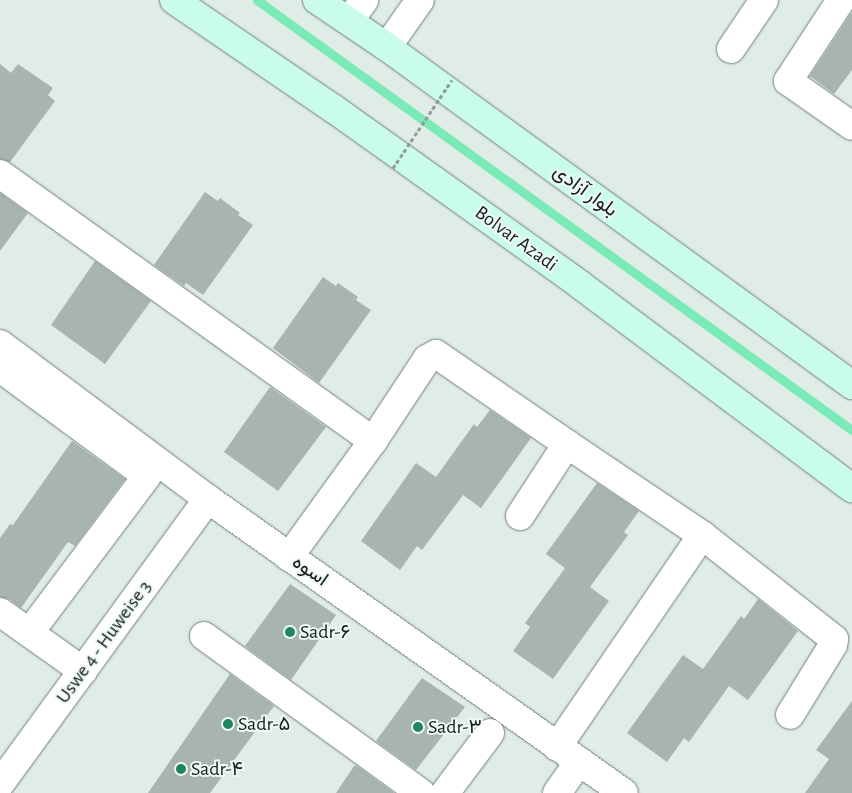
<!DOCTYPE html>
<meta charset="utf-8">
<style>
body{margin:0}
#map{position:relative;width:852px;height:793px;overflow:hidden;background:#e0ece6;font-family:"Alegreya Sans",Vazirmatn,sans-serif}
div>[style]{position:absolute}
.stream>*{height:9px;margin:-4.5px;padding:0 4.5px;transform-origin:4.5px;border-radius:4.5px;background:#7aebb8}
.building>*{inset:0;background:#a8b4ae}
.roads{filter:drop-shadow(0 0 1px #74807a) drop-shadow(0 0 1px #74807a)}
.minor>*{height:28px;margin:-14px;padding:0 14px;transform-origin:14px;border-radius:14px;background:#fff}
.tertiary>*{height:28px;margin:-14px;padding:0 14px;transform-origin:14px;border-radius:14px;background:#fff}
.secondary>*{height:28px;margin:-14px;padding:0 14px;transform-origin:14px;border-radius:14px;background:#cafde9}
.path-bridge>*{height:3px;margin-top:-1.5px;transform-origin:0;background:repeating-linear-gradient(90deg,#909995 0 4px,transparent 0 6.5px)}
.dots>*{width:14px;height:14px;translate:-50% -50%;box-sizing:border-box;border:2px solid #edfaf3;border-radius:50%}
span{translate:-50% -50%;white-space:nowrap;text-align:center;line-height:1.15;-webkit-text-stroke:4px #edfaf3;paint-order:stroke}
.street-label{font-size:20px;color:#191d1b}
.poi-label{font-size:20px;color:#191d1b}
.left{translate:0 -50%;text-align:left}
</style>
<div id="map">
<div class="stream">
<div style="left:257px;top:0;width:734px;rotate:35.86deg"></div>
</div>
<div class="building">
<div style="clip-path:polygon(852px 12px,852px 70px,834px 94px,810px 76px)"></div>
<div style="clip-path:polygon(0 64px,11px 73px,18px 64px,53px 88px,48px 95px,55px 101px,10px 162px,0 159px)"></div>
<div style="clip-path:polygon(205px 192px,218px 201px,220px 198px,240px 213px,238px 215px,253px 225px,203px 295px,186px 283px,184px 286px,154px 265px)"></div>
<div style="clip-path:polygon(0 193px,28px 213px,0 251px)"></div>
<div style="clip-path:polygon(95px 261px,151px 301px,105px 364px,51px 325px)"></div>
<div style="clip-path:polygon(323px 277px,336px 286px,338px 283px,358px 297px,356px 300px,371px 310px,319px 383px,273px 348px)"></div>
<div style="clip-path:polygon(270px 387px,326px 427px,278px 491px,224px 452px)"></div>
<div style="clip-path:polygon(490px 410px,531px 438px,481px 508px,463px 495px,422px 550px,417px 546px,400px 570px,361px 541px,416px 463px,436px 477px,474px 424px,477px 427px)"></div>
<div style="clip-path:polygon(72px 441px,125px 479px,75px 546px,68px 542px,21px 608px,9px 599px,0 597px,0 538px,10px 524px,13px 525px)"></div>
<div style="clip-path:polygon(597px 483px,639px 511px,624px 532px,628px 535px,590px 587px,609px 601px,553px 679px,513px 651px,530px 627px,525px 623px,565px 568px,546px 554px)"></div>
<div style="clip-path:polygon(290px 584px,336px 615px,291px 680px,245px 646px)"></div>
<div style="clip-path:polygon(758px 599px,798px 631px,748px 700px,729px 686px,689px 742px,684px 738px,667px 762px,627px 733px,683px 655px,703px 669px,741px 616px,744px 619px)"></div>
<div style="clip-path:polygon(230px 674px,274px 706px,210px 793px,148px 793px)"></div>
<div style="clip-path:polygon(422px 678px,465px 707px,416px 770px,376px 741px)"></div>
<div style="clip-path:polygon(852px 701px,852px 793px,805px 793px,829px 759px,816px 750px)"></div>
<div style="clip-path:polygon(354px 766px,357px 766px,394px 793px,336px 793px)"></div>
</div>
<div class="roads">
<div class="minor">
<div style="left:841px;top:0;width:97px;rotate:123.2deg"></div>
<div style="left:788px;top:81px;width:78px;rotate:35.1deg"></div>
<div style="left:731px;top:49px;width:59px;rotate:-56deg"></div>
<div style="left:0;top:174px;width:459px;rotate:35.6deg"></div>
<div style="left:0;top:368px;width:182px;rotate:36.3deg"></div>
<div style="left:147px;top:476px;width:196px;rotate:126.9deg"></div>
<div style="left:520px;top:516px;width:86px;rotate:-56.9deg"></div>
<div style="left:567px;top:444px;width:163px;rotate:34deg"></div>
<div style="left:289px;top:557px;width:143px;rotate:-54.1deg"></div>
<div style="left:373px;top:441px;width:98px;rotate:-56.6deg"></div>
<div style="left:427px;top:359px;width:10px;rotate:-29deg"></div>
<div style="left:436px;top:354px;width:159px;rotate:34.5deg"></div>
<div style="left:0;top:612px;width:102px;rotate:35.4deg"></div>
<div style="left:204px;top:636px;width:268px;rotate:35.9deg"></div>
<div style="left:557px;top:747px;width:257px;rotate:-55.6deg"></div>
<div style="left:702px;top:535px;width:168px;rotate:38.2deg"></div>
<div style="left:834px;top:639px;width:6px;rotate:99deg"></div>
<div style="left:833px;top:645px;width:82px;rotate:121.6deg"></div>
<div style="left:0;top:784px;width:353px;rotate:-53.9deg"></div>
<div style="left:445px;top:793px;width:75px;rotate:-53.1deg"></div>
<div style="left:557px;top:793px;width:38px;rotate:-55deg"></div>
</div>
<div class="tertiary">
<div style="left:349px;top:21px;width:26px;rotate:-54deg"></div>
<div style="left:387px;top:47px;width:57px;rotate:-54.9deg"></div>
<div style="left:0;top:344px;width:259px;rotate:36.7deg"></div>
<div style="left:208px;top:499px;width:509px;rotate:35.25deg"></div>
</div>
<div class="secondary">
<div style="left:174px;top:0;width:194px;rotate:34.3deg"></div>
<div style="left:334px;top:109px;width:301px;rotate:35.5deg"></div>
<div style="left:579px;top:284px;width:341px;rotate:36.8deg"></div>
<div style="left:317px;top:0;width:84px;rotate:33.9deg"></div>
<div style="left:387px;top:47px;width:575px;rotate:36.01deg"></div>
</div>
</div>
<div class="path-bridge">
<div style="left:393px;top:168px;width:106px;rotate:-56.2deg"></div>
</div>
<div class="dots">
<div style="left:290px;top:632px;background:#22855f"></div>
<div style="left:228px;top:724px;background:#22855f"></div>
<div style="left:418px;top:727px;background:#22855f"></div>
<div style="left:181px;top:769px;background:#22855f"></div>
</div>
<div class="street-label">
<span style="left:585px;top:191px;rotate:36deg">بلوار آزادی</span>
<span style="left:516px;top:239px;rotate:36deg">Bolvar Azadi</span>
<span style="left:310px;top:571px;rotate:35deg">اسوه</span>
<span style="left:104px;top:642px;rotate:-54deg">Uswe 4 - Huweise 3</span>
</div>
<div class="poi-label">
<span class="left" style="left:300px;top:632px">Sadr-۶</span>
<span class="left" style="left:238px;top:724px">Sadr-۵</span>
<span class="left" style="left:428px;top:727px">Sadr-۳</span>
<span class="left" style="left:191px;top:769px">Sadr-۴</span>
</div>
</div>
